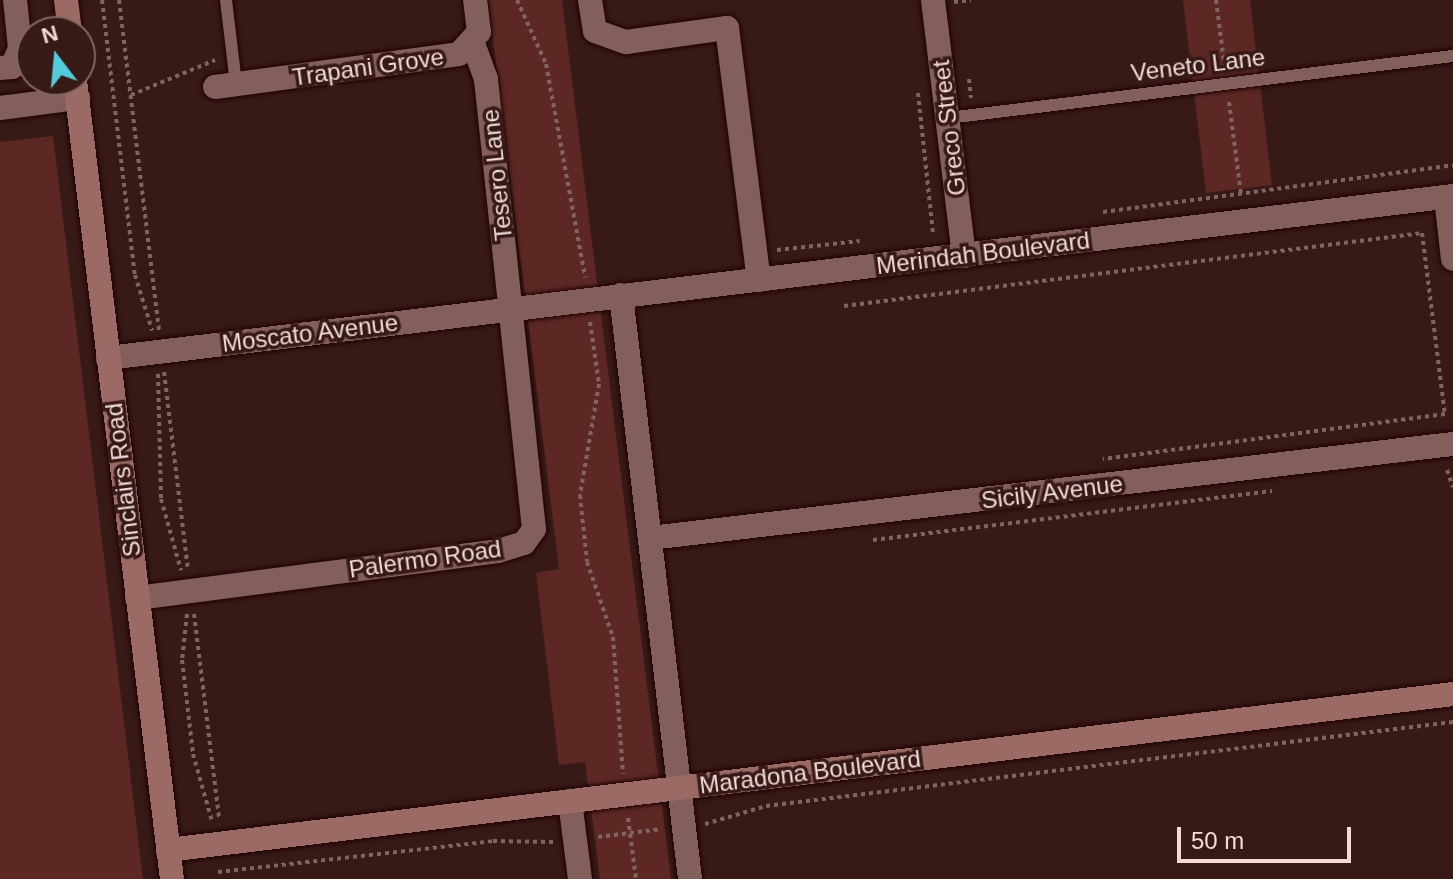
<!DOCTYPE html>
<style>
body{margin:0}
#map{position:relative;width:1453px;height:879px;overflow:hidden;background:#371916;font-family:Arial,sans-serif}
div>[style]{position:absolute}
.green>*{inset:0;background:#5d2824}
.path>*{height:4px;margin-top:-2px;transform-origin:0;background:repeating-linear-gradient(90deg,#7f6461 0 4px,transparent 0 8px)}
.roads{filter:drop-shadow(0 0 2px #1d0303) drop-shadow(0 0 2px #1d0303)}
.lane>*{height:12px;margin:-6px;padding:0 6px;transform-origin:6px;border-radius:6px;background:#835f5b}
.street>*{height:24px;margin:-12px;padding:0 12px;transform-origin:12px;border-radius:12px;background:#835f5b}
.secondary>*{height:24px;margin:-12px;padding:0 12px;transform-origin:12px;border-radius:12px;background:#9b6a65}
span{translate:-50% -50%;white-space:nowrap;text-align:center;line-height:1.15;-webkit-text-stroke:7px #371916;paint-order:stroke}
.street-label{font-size:24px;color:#f0dbd8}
.north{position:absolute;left:16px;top:16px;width:80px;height:80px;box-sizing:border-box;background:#371916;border:2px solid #816764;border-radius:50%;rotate:344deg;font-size:22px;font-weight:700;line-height:32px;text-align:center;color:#f0dbd8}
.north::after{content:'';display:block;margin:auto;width:28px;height:36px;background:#52cbda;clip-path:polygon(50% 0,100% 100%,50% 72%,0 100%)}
.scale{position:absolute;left:1177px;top:827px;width:174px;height:36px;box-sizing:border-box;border:4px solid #f0dbd8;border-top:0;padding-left:10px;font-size:24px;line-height:28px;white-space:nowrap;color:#f0dbd8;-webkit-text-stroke:6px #371916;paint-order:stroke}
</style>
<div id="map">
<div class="green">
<div style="clip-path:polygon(488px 0,562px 0,671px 879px,600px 879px,585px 762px,559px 765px,536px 573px,559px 569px)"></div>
<div style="clip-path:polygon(1183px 0,1250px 0,1272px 185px,1206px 193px)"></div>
<div style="clip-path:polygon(53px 136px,143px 879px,0 879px,0 142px)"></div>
</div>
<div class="path">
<div style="left:102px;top:0;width:277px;rotate:83.2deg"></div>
<div style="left:135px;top:275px;width:58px;rotate:72.8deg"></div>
<div style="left:119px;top:0;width:333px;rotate:83.1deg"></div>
<div style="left:517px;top:0;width:70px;rotate:65.6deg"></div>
<div style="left:546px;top:64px;width:217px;rotate:79.6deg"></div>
<div style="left:1216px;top:0;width:70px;rotate:82.6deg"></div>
<div style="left:954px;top:2px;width:17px;rotate:-7deg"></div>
<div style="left:969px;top:79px;width:19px;rotate:84deg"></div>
<div style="left:918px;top:93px;width:142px;rotate:83.9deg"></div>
<div style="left:131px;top:95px;width:91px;rotate:-22.6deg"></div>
<div style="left:1229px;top:102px;width:93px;rotate:82.6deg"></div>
<div style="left:1103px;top:212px;width:353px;rotate:-7.6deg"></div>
<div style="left:777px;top:250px;width:83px;rotate:-6.2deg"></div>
<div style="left:844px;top:306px;width:583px;rotate:-7.2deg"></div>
<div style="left:1422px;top:233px;width:182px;rotate:82.8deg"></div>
<div style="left:1445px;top:414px;width:345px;rotate:172.5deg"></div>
<div style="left:590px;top:322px;width:63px;rotate:81.7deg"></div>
<div style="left:599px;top:384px;width:113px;rotate:99.7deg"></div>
<div style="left:580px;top:495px;width:67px;rotate:84deg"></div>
<div style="left:587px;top:562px;width:79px;rotate:70.9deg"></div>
<div style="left:613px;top:637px;width:137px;rotate:85.8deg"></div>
<div style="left:164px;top:372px;width:198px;rotate:83.1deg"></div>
<div style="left:158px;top:374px;width:125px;rotate:88.6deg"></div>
<div style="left:161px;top:499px;width:74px;rotate:74.3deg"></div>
<div style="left:1447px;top:470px;width:18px;rotate:71deg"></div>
<div style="left:873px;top:540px;width:402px;rotate:-7deg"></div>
<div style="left:187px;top:614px;width:46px;rotate:96.2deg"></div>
<div style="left:182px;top:660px;width:95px;rotate:83.3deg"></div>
<div style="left:193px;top:754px;width:70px;rotate:74.2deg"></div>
<div style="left:194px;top:614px;width:207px;rotate:83deg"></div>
<div style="left:628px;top:818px;width:62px;rotate:82.5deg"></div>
<div style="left:705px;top:824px;width:64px;rotate:-16.4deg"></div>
<div style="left:766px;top:806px;width:692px;rotate:-6.97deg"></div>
<div style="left:598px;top:837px;width:64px;rotate:-7.2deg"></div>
<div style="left:218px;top:872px;width:277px;rotate:-6.4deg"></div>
<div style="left:493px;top:841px;width:61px;rotate:0.9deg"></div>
</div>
<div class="roads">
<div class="lane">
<div style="left:226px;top:0;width:85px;rotate:83.2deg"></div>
<div style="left:948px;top:118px;width:509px;rotate:-7deg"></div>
</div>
<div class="street">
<div style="left:590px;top:0;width:31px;rotate:81deg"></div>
<div style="left:595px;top:31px;width:33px;rotate:20deg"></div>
<div style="left:626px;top:42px;width:102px;rotate:-7.9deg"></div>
<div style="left:727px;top:28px;width:254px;rotate:82.8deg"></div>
<div style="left:933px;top:0;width:258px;rotate:83.1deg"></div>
<div style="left:0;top:68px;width:12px;rotate:-5deg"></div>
<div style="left:12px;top:67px;width:21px;rotate:-67deg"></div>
<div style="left:20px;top:48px;width:48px;rotate:-95.9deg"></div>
<div style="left:215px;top:87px;width:246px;rotate:-7.7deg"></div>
<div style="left:459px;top:54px;width:30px;rotate:-48deg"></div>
<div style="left:479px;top:32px;width:32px;rotate:-97deg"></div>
<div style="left:0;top:108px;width:79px;rotate:-7.3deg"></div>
<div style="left:1446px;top:197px;width:62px;rotate:83.6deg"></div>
<div style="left:621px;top:295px;width:588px;rotate:83.26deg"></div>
<div style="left:108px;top:358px;width:1355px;rotate:-6.87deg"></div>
<div style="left:650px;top:538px;width:808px;rotate:-6.68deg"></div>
<div style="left:137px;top:598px;width:364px;rotate:-7.4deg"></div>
<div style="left:498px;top:551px;width:27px;rotate:-17deg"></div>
<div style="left:524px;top:543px;width:17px;rotate:-54deg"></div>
<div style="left:534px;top:529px;width:453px;rotate:-96.1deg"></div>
<div style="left:486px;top:79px;width:37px;rotate:-110deg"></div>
<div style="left:570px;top:801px;width:79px;rotate:82.7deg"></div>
</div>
<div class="secondary">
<div style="left:66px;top:0;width:32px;rotate:83deg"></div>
<div style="left:75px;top:80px;width:805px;rotate:83.08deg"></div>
<div style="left:168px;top:850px;width:1294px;rotate:-6.92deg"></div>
</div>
</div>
<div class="street-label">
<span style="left:1198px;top:65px;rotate:-7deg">Veneto Lane</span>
<span style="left:368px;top:67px;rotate:-8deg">Trapani Grove</span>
<span style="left:949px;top:128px;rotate:-97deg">Greco Street</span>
<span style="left:497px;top:175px;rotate:-96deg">Tesero Lane</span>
<span style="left:983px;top:253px;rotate:-7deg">Merindah Boulevard</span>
<span style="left:310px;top:333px;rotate:-7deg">Moscato Avenue</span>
<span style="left:123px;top:480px;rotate:-97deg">Sinclairs Road</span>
<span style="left:1052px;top:492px;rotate:-7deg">Sicily Avenue</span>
<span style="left:425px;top:559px;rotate:-8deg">Palermo Road</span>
<span style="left:810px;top:772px;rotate:-7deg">Maradona Boulevard</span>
</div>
<div class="north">N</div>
<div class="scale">50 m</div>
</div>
